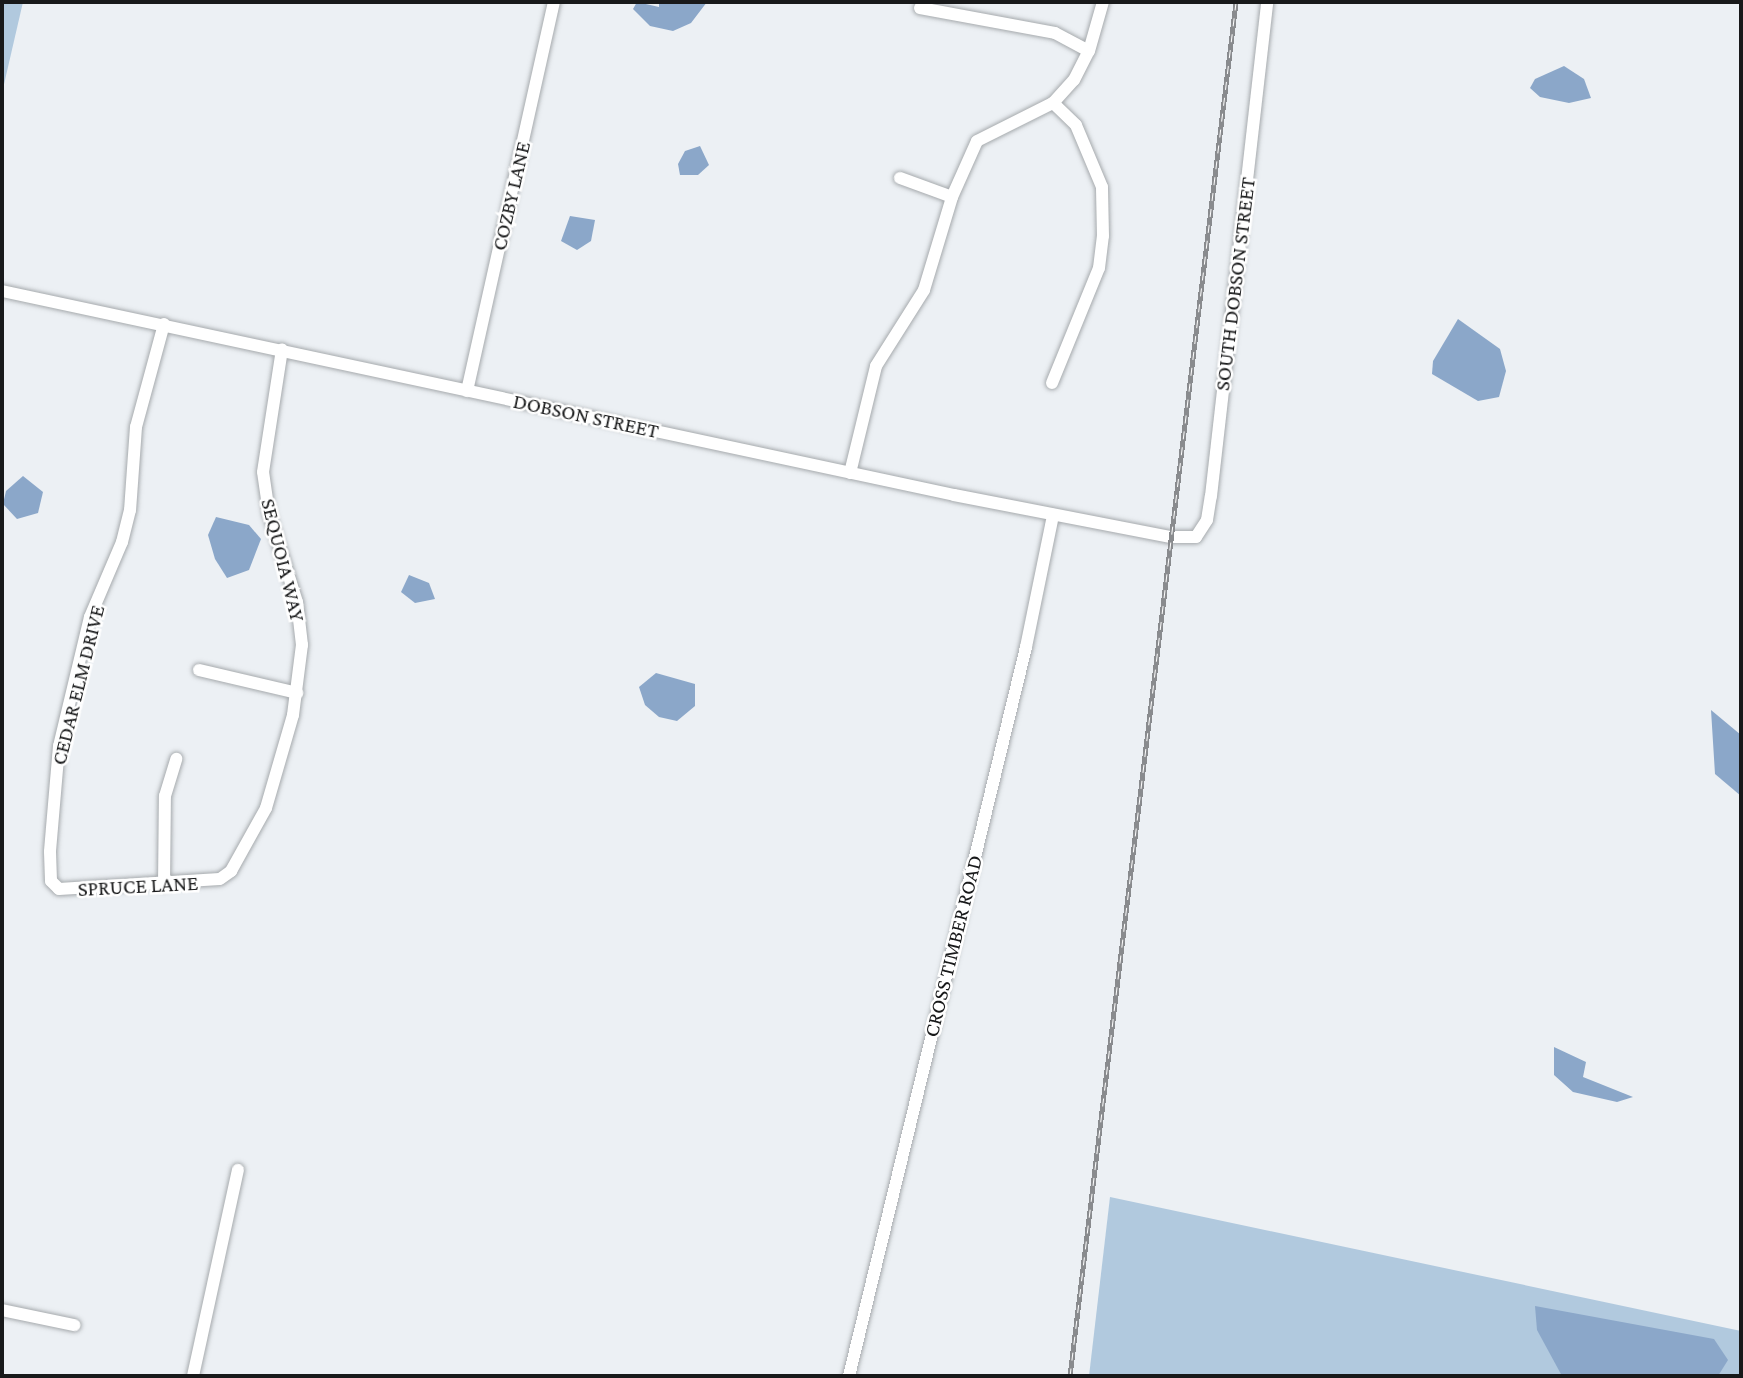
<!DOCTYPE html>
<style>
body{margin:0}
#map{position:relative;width:1743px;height:1378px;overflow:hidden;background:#ecf0f4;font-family:"Crimson Pro",serif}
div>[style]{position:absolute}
.green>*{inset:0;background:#b1c9de}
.water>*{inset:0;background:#8ba7c9}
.roads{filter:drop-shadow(0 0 2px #a6aaad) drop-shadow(0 0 2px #a6aaad)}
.minor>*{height:12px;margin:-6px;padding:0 6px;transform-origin:6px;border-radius:6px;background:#fff}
.rail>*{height:5px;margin-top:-2.5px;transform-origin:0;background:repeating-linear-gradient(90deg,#fff 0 8px,#898b8e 0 16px);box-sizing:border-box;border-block:2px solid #898b8e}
span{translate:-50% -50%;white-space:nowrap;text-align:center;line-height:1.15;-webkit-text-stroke:5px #fff;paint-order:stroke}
.street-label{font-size:21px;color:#18191a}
.frame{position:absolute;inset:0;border:4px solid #18191a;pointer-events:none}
</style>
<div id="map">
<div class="green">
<div style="clip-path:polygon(2px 2px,23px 2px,2px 93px)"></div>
<div style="clip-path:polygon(1110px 1197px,1741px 1331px,1741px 1376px,1089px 1376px)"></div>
</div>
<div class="water">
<div style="clip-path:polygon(637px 2px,659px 7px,659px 2px,707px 2px,691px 23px,673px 31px,650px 26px,633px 9px)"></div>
<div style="clip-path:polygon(1564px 66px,1584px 79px,1591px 98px,1569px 103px,1540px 97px,1530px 88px,1535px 79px)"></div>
<div style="clip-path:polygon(700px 146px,709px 165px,698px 175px,680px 175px,678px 164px,685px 151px)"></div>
<div style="clip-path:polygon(570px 216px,595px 220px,591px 241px,577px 250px,561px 241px)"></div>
<div style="clip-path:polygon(1458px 319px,1500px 349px,1506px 371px,1499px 397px,1478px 401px,1432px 374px,1433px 361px)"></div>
<div style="clip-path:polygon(23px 476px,43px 492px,38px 513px,17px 519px,3px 504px,6px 491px)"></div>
<div style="clip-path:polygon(216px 517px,249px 525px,261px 539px,249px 570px,227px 578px,215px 559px,208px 535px)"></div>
<div style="clip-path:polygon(409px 575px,429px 583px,435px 599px,415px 603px,401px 592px)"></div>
<div style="clip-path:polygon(656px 673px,695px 684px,695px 706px,677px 721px,659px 717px,645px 705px,639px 687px)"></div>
<div style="clip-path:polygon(1711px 710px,1741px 735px,1741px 796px,1715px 774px)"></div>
<div style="clip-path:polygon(1554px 1047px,1586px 1062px,1583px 1077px,1633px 1097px,1617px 1102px,1573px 1092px,1554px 1075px)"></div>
<div style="clip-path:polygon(1535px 1306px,1714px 1339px,1728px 1360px,1718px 1376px,1562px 1376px,1537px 1330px)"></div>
</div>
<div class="roads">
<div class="minor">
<div style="left:920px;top:8px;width:137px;rotate:10.5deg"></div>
<div style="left:1055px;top:33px;width:38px;rotate:28deg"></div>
<div style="left:900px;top:178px;width:55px;rotate:20.1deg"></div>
<div style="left:2px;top:291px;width:974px;rotate:12.09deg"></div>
<div style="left:954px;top:495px;width:221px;rotate:11deg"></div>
<div style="left:1171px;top:537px;width:25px"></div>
<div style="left:1196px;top:537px;width:20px;rotate:-57deg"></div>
<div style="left:1207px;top:520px;width:24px;rotate:-81deg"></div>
<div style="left:1211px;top:496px;width:497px;rotate:-83.5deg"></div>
<div style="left:164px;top:324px;width:107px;rotate:105.2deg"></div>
<div style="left:136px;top:427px;width:83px;rotate:94.1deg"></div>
<div style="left:130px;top:510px;width:33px;rotate:104deg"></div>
<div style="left:122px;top:542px;width:82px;rotate:113.1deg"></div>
<div style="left:90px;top:617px;width:133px;rotate:103.5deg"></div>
<div style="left:59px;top:746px;width:106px;rotate:94.9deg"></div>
<div style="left:50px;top:852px;width:29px;rotate:88deg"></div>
<div style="left:51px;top:881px;width:11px;rotate:45deg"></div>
<div style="left:59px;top:889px;width:161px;rotate:-3.6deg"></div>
<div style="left:220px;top:879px;width:14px;rotate:-36deg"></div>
<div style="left:231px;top:871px;width:72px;rotate:-60.9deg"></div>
<div style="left:266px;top:808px;width:97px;rotate:-73.8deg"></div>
<div style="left:293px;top:715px;width:71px;rotate:-82.7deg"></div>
<div style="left:302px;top:645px;width:43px;rotate:-96.6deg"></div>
<div style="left:297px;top:602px;width:93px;rotate:-107.5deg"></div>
<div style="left:269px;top:513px;width:41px;rotate:-98.3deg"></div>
<div style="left:263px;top:472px;width:124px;rotate:-81.2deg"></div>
<div style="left:1052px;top:383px;width:124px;rotate:-67.8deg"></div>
<div style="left:1099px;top:268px;width:32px;rotate:-83deg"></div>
<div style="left:1103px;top:236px;width:49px;rotate:-91.2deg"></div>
<div style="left:1102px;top:187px;width:67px;rotate:-112.8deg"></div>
<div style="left:1076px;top:125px;width:32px;rotate:-136deg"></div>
<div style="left:467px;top:391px;width:399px;rotate:-77.4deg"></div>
<div style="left:850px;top:473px;width:110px;rotate:-76.3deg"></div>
<div style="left:876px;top:366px;width:90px;rotate:-57.7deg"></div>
<div style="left:924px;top:290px;width:97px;rotate:-73.2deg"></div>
<div style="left:952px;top:197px;width:61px;rotate:-65.9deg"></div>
<div style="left:977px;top:141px;width:85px;rotate:-26.6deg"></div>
<div style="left:1053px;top:103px;width:31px;rotate:-48deg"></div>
<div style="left:1074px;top:80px;width:33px;rotate:-63deg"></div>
<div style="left:1089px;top:51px;width:51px;rotate:-74.1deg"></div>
<div style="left:199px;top:670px;width:101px;rotate:13.2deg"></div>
<div style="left:164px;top:885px;width:89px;rotate:-89.4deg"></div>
<div style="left:165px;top:796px;width:39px;rotate:-73deg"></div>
<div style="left:2px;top:1310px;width:74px;rotate:11.8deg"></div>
<div style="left:193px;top:1376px;width:211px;rotate:-77.7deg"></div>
<div style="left:849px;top:1376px;width:750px;rotate:-76.35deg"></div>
<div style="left:1026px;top:647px;width:135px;rotate:-78.4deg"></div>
</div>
</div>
<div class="rail">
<div style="left:1070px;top:1376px;width:1384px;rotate:-83.11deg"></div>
</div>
<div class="street-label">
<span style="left:511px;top:196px;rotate:-77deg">COZBY LANE</span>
<span style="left:1235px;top:284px;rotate:-83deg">SOUTH DOBSON STREET</span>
<span style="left:586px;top:416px;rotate:12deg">DOBSON STREET</span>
<span style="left:283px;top:560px;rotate:76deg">SEQUOIA WAY</span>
<span style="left:78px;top:685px;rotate:-76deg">CEDAR ELM DRIVE</span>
<span style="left:138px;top:886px;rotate:-3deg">SPRUCE LANE</span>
<span style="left:953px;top:946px;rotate:-76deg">CROSS TIMBER ROAD</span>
</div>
<div class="frame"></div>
</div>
